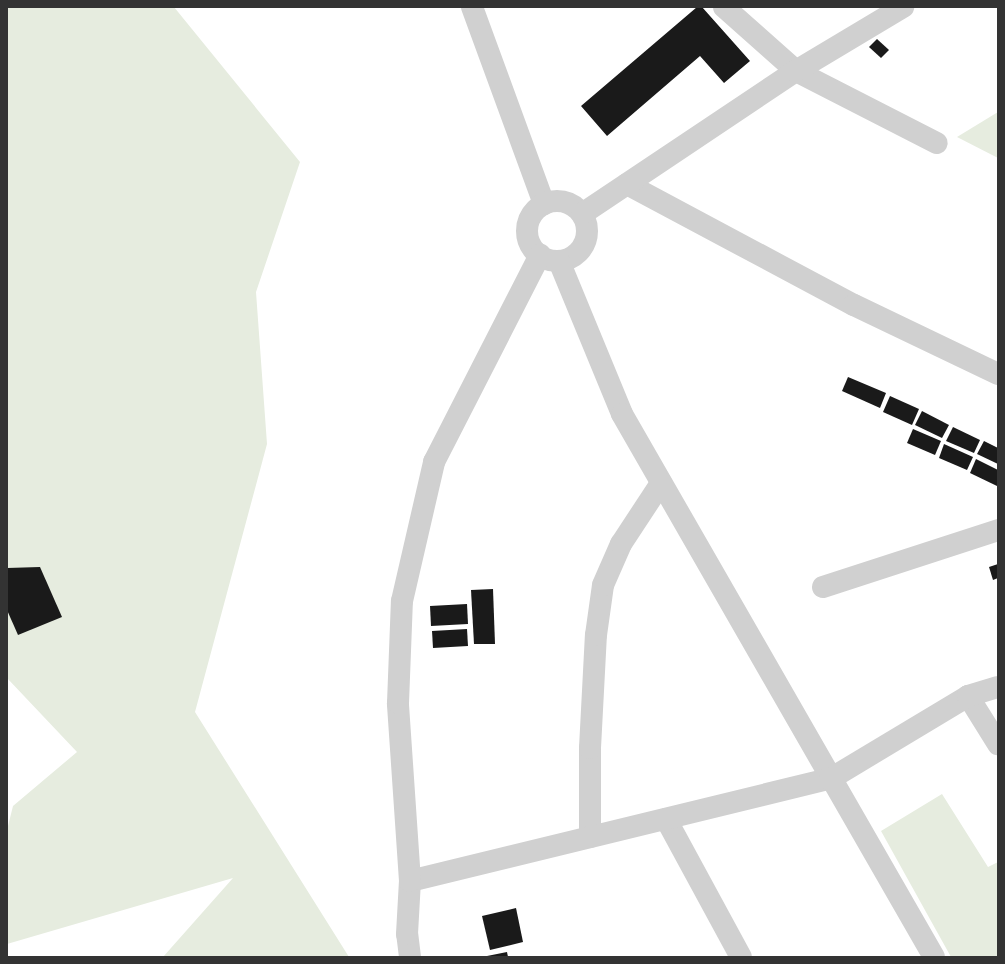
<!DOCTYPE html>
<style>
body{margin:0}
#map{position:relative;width:1005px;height:964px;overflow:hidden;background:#fff;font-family:"Exo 2",sans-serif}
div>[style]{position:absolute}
.green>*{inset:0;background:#e6ecdf}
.building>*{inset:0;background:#1a1a1a}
.minor>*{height:22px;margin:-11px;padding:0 11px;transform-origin:11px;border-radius:11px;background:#d0d0d0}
.minor>.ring{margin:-11px;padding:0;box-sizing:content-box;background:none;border:22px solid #d0d0d0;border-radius:50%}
span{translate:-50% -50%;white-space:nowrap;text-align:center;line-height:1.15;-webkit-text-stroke:4px #fff;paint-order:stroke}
.frame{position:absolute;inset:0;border:8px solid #333;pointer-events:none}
</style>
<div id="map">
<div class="green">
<div style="clip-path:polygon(7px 7px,174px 7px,300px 162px,256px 292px,267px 444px,195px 712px,349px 957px,163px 957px,233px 878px,7px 944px,7px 830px,13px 806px,77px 752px,7px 678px)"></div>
<div style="clip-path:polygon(998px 112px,998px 158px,957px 137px)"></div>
<div style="clip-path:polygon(942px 794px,988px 867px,998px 862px,998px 957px,951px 957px,881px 831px)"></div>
</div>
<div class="building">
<div style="clip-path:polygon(697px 7px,702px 7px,750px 61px,724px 83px,700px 56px,607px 136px,581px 106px)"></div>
<div style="clip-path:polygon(877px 39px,889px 50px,881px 58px,869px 47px)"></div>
<div style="clip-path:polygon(848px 377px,886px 393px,880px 408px,842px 391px)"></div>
<div style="clip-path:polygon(890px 396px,919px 409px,912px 425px,883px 412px)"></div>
<div style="clip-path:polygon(922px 411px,949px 425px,942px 438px,915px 425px)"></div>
<div style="clip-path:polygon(953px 427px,980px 440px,974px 453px,946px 441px)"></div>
<div style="clip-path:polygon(913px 429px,941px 441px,935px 455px,907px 443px)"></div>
<div style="clip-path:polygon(984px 441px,998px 448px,998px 464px,977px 454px)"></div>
<div style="clip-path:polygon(944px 444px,973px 457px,967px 470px,939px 458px)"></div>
<div style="clip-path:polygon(976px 459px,998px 470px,997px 486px,970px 473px)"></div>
<div style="clip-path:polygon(998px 564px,998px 578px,993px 580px,989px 567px)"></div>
<div style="clip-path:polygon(40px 567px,62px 617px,18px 635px,7px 610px,7px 568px)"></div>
<div style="clip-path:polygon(493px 589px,495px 644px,474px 644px,471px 590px)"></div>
<div style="clip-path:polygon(467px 604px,468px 624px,431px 626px,430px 606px)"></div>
<div style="clip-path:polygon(467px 629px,468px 646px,433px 648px,432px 631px)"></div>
<div style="clip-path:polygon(516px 908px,523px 942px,490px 950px,482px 916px)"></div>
<div style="clip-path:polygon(507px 952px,508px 957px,487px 957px,487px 956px)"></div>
</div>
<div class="minor">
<div style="left:472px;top:7px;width:210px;rotate:69.9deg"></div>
<div style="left:724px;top:7px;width:96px;rotate:41.6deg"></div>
<div style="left:796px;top:71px;width:158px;rotate:27.1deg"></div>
<div style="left:627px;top:184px;width:257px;rotate:28.1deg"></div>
<div style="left:854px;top:305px;width:160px;rotate:25.6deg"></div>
<div class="ring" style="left:527px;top:201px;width:38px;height:38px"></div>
<div style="left:582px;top:214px;width:257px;rotate:-33.8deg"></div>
<div style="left:796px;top:71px;width:125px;rotate:-30.9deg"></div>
<div style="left:559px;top:261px;width:165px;rotate:67.6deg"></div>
<div style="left:622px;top:414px;width:626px;rotate:60.12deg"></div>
<div style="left:823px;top:587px;width:184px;rotate:-18deg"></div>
<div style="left:968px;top:696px;width:57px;rotate:58deg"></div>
<div style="left:666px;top:819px;width:157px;rotate:61.5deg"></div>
<div style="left:590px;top:837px;width:89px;rotate:-90deg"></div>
<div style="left:590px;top:748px;width:113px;rotate:-87deg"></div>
<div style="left:596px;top:635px;width:50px;rotate:-82deg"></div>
<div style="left:603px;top:585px;width:45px;rotate:-66.3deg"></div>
<div style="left:621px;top:544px;width:73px;rotate:-56.7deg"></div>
<div style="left:410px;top:881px;width:432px;rotate:-13.7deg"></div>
<div style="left:830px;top:779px;width:161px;rotate:-31deg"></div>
<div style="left:968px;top:696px;width:31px;rotate:-17deg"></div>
<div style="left:410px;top:957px;width:23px;rotate:-97deg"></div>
<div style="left:407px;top:934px;width:53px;rotate:-86.8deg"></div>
<div style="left:410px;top:881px;width:178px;rotate:-93.9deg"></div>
<div style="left:398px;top:703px;width:102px;rotate:-87.8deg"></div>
<div style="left:402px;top:601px;width:143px;rotate:-77deg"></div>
<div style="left:434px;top:462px;width:233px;rotate:-62.9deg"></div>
</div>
<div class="frame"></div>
</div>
